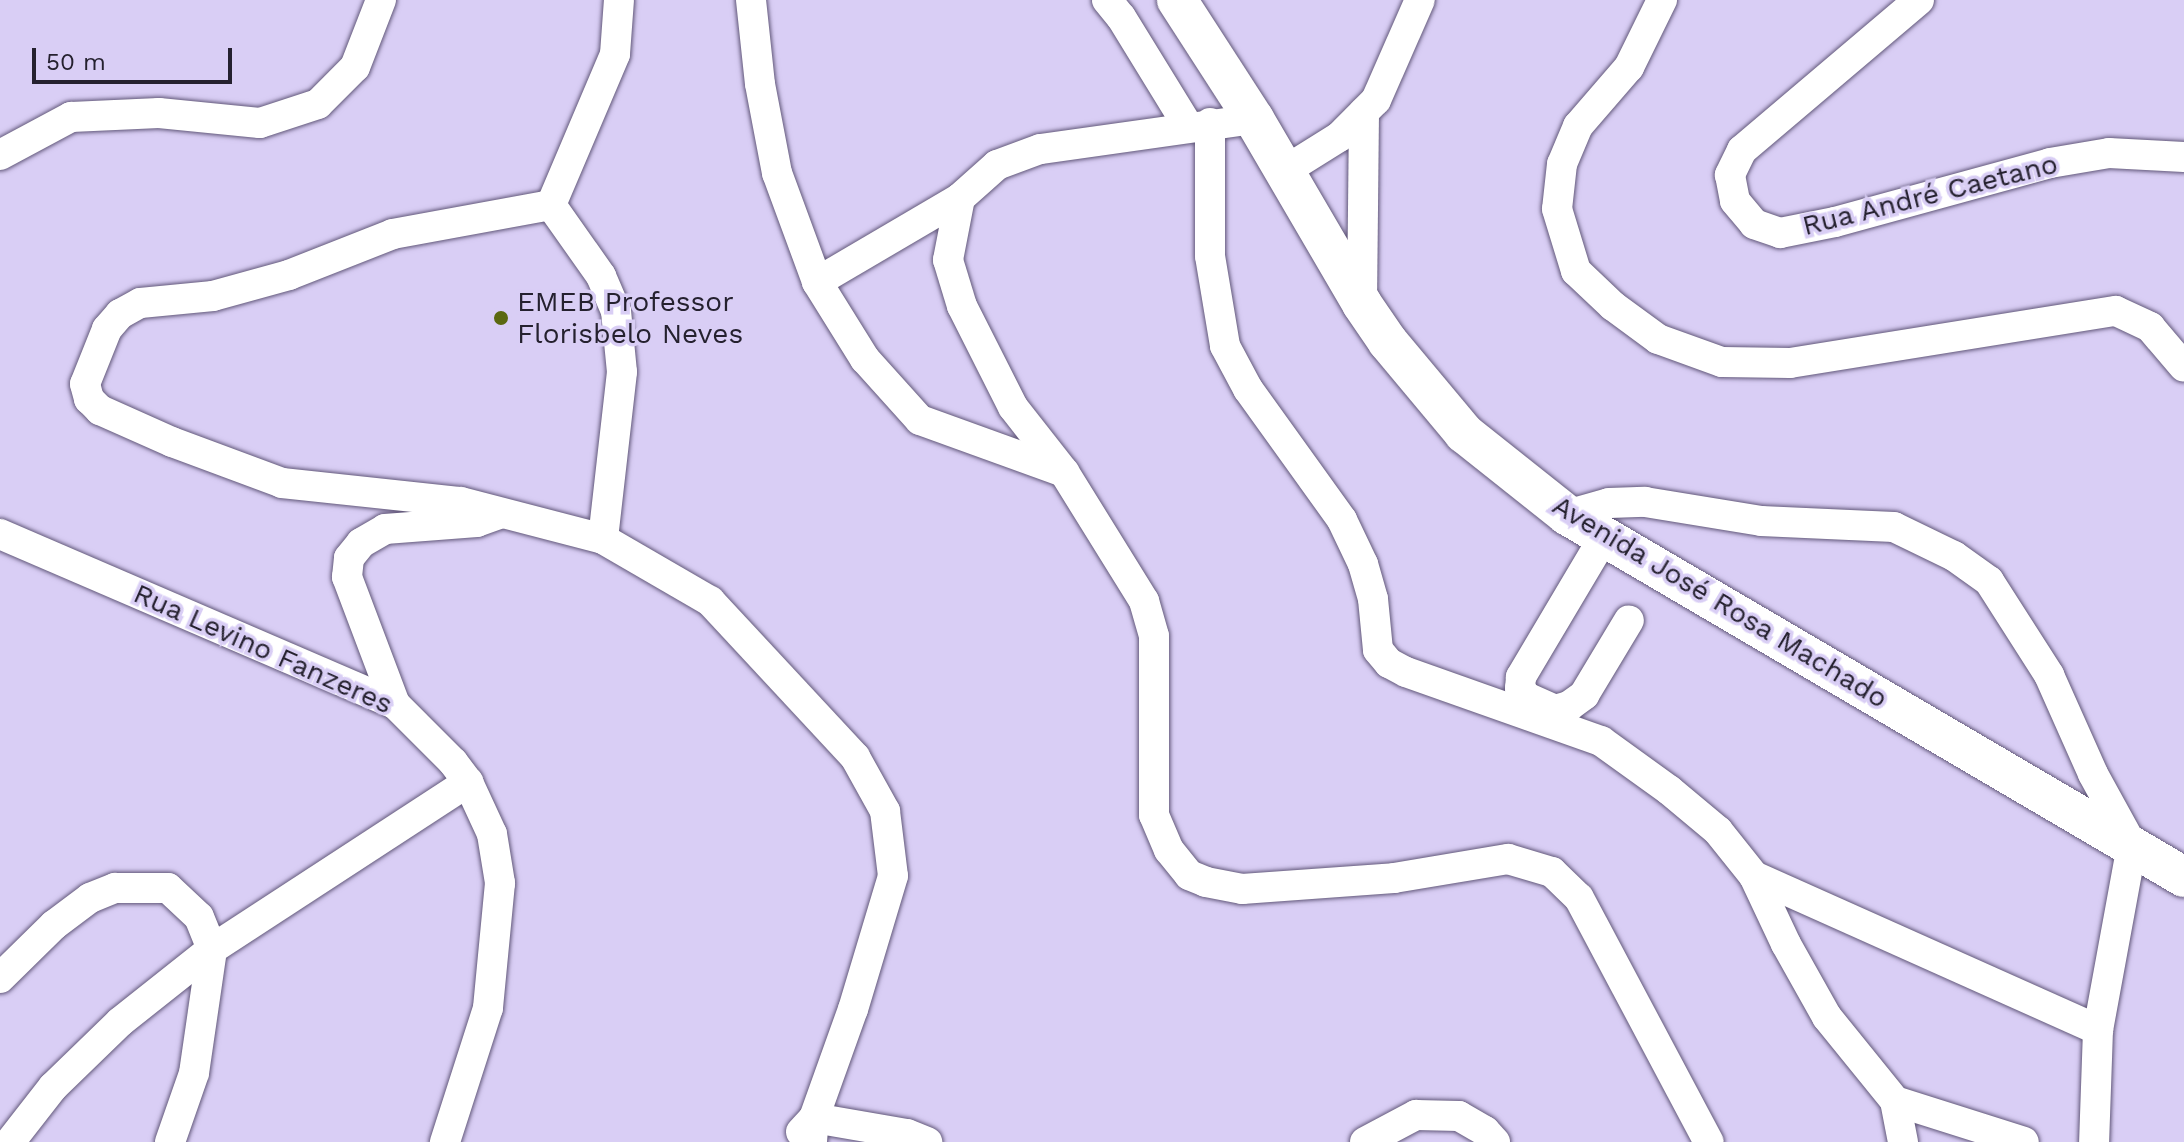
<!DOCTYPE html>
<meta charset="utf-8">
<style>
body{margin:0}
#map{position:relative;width:2184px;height:1142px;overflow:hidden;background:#d9cef5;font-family:"Work Sans",sans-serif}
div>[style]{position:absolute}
.roads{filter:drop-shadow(0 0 2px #62587a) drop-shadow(0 0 2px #62587a)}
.minor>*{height:30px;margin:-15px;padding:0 15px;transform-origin:15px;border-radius:15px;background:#fff}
.major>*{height:40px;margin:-20px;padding:0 20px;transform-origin:20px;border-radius:20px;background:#fff}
.dots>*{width:22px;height:22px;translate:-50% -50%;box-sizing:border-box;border:4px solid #d9cef5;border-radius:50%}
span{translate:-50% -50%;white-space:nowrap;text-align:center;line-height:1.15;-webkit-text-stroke:7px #d9cef5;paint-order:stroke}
.street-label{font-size:28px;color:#25212f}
.poi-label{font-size:28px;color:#25212f}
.left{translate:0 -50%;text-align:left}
.scale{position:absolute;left:32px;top:48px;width:200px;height:36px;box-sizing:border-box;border:4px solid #25212f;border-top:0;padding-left:10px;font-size:24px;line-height:28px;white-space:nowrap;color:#25212f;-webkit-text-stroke:6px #d9cef5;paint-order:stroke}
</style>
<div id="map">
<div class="roads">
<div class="minor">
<div style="left:751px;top:0;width:84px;rotate:83.9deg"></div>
<div style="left:760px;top:84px;width:91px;rotate:79.2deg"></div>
<div style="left:777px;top:173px;width:116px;rotate:69.8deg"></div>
<div style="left:817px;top:282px;width:91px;rotate:58.1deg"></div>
<div style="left:865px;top:359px;width:82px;rotate:48deg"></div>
<div style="left:920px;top:420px;width:153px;rotate:19.9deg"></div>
<div style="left:1107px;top:0;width:22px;rotate:51deg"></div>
<div style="left:1121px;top:17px;width:128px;rotate:58.4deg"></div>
<div style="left:1662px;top:0;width:75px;rotate:116.2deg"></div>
<div style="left:1629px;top:67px;width:78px;rotate:130.8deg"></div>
<div style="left:1578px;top:126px;width:41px;rotate:112.8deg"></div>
<div style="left:1562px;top:164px;width:45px;rotate:96.3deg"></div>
<div style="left:1557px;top:209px;width:65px;rotate:73deg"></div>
<div style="left:1576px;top:271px;width:51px;rotate:43.4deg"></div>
<div style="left:1613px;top:306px;width:56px;rotate:36.3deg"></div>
<div style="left:1658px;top:339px;width:68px;rotate:19.8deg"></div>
<div style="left:1722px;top:362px;width:68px;rotate:0.8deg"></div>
<div style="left:1790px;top:363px;width:330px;rotate:-9.1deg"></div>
<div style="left:2116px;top:311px;width:38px;rotate:25deg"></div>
<div style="left:2150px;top:327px;width:52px;rotate:49.6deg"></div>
<div style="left:1919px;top:0;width:232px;rotate:139.7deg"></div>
<div style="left:1742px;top:150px;width:28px;rotate:116deg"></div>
<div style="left:1730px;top:175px;width:26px;rotate:79deg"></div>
<div style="left:1735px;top:201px;width:30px;rotate:50deg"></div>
<div style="left:1754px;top:224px;width:28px;rotate:19deg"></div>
<div style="left:1780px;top:233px;width:56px;rotate:-11.3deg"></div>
<div style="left:1835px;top:222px;width:223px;rotate:-15.3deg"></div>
<div style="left:2050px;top:163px;width:60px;rotate:-9.6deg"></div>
<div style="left:2109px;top:153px;width:75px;rotate:3.1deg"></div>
<div style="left:1254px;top:119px;width:216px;rotate:172deg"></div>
<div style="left:1040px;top:149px;width:46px;rotate:159.6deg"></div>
<div style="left:997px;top:165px;width:50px;rotate:138.3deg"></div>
<div style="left:960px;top:198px;width:63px;rotate:101deg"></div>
<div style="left:948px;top:260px;width:48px;rotate:73.1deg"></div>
<div style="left:962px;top:306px;width:113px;rotate:63.2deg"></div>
<div style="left:1013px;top:407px;width:83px;rotate:51.9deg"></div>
<div style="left:1064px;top:472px;width:152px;rotate:58.2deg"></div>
<div style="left:1144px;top:601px;width:36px;rotate:74deg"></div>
<div style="left:1154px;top:636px;width:179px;rotate:90deg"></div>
<div style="left:1154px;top:815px;width:38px;rotate:67deg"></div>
<div style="left:1169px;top:850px;width:32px;rotate:51deg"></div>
<div style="left:1189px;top:875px;width:18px;rotate:22deg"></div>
<div style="left:1206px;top:882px;width:37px;rotate:11deg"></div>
<div style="left:1242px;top:889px;width:152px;rotate:-4.1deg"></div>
<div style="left:1394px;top:878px;width:116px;rotate:-9.5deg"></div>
<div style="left:1508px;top:859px;width:46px;rotate:16.5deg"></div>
<div style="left:1552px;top:872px;width:37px;rotate:44deg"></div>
<div style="left:1579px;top:898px;width:276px;rotate:62deg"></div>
<div style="left:1210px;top:123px;width:133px;rotate:90deg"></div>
<div style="left:1210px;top:256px;width:91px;rotate:80.5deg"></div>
<div style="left:1225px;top:346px;width:49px;rotate:61.9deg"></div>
<div style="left:1248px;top:389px;width:161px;rotate:54.3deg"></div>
<div style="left:1342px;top:520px;width:49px;rotate:64.5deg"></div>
<div style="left:1363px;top:564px;width:36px;rotate:74deg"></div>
<div style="left:1373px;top:599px;width:51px;rotate:84.4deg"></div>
<div style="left:1378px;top:650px;width:17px;rotate:50deg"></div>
<div style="left:1389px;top:663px;width:19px;rotate:28deg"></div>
<div style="left:1406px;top:672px;width:207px;rotate:19.5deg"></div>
<div style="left:1601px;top:741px;width:84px;rotate:35.8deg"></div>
<div style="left:1669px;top:790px;width:64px;rotate:39.9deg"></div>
<div style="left:1718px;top:831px;width:58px;rotate:51.3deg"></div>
<div style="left:1754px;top:876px;width:75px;rotate:64.8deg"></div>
<div style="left:1786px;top:944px;width:84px;rotate:60.7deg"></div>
<div style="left:1827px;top:1017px;width:108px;rotate:51deg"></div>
<div style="left:1895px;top:1101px;width:42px;rotate:79deg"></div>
<div style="left:0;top:155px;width:81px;rotate:-28.2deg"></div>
<div style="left:71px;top:117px;width:88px;rotate:-2.6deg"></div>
<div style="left:159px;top:113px;width:101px;rotate:5.7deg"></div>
<div style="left:260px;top:123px;width:61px;rotate:-18.1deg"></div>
<div style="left:318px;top:104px;width:52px;rotate:-45deg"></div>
<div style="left:355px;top:67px;width:72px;rotate:-68.8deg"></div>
<div style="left:1283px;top:172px;width:66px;rotate:-32deg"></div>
<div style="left:1339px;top:137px;width:52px;rotate:-45deg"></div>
<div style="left:1376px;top:100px;width:109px;rotate:-66.3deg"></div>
<div style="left:551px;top:205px;width:161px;rotate:169.6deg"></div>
<div style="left:393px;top:234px;width:112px;rotate:158.5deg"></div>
<div style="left:289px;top:275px;width:79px;rotate:164.6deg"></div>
<div style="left:213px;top:296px;width:73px;rotate:174.5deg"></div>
<div style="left:140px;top:303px;width:23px;rotate:151deg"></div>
<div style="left:120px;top:314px;width:20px;rotate:131deg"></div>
<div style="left:107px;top:329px;width:59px;rotate:111.8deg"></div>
<div style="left:85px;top:384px;width:16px;rotate:75deg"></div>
<div style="left:89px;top:399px;width:16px;rotate:45deg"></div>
<div style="left:100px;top:410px;width:79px;rotate:24deg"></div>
<div style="left:172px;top:442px;width:117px;rotate:20.4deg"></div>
<div style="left:282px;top:483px;width:180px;rotate:6.1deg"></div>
<div style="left:461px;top:502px;width:147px;rotate:14.6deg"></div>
<div style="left:603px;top:539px;width:124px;rotate:30.1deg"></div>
<div style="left:710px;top:601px;width:213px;rotate:47.1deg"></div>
<div style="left:855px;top:757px;width:62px;rotate:60.9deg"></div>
<div style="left:885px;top:811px;width:65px;rotate:83deg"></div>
<div style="left:893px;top:876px;width:139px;rotate:106.7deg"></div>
<div style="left:853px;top:1009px;width:116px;rotate:109.7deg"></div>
<div style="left:814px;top:1118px;width:24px;rotate:95deg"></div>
<div style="left:551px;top:205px;width:87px;rotate:54.8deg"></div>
<div style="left:601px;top:276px;width:38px;rotate:67deg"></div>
<div style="left:616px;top:311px;width:61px;rotate:84.4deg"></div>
<div style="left:622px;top:372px;width:168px;rotate:96.5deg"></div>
<div style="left:551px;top:205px;width:164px;rotate:-67deg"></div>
<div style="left:615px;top:54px;width:54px;rotate:-85.8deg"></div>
<div style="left:817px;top:282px;width:166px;rotate:-30.4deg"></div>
<div style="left:1362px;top:304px;width:192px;rotate:-89.4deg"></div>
<div style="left:1567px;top:515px;width:44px;rotate:-15.9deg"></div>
<div style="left:1609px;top:503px;width:36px;rotate:-2deg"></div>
<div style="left:1645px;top:502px;width:118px;rotate:9.3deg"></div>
<div style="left:1761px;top:521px;width:133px;rotate:2.6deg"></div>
<div style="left:1894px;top:527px;width:67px;rotate:25.8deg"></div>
<div style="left:1954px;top:556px;width:43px;rotate:35.5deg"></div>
<div style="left:1989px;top:581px;width:112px;rotate:57.4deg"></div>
<div style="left:2049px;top:675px;width:108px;rotate:66deg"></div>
<div style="left:2093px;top:774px;width:81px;rotate:61.2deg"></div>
<div style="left:2132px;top:845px;width:188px;rotate:100.4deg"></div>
<div style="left:2098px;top:1030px;width:112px;rotate:92deg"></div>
<div style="left:0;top:534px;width:430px;rotate:23.3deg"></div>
<div style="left:395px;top:704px;width:82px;rotate:45deg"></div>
<div style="left:453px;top:762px;width:25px;rotate:53deg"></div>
<div style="left:468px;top:782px;width:57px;rotate:65.2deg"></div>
<div style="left:492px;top:834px;width:50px;rotate:80.7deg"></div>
<div style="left:500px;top:883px;width:126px;rotate:95.5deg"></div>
<div style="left:488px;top:1008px;width:141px;rotate:107.8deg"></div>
<div style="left:1604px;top:537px;width:163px;rotate:120.7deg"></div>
<div style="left:1521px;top:677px;width:11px;rotate:95deg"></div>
<div style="left:1520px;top:688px;width:11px;rotate:56deg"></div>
<div style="left:1526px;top:697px;width:32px;rotate:24deg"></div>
<div style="left:1555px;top:710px;width:15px;rotate:-16deg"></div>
<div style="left:1569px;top:706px;width:19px;rotate:-36deg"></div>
<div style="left:1584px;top:695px;width:87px;rotate:-59deg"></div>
<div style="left:395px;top:704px;width:136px;rotate:-110.7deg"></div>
<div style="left:347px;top:577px;width:19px;rotate:-84deg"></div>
<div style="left:349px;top:558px;width:19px;rotate:-51deg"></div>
<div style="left:361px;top:543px;width:28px;rotate:-30deg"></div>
<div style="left:385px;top:529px;width:92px;rotate:-4.4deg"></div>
<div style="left:477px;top:522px;width:23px;rotate:-20deg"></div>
<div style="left:1754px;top:876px;width:377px;rotate:24.1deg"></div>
<div style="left:0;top:978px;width:76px;rotate:-44.5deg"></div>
<div style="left:54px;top:925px;width:45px;rotate:-36.9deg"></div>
<div style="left:90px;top:898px;width:27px;rotate:-22deg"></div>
<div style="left:115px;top:888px;width:53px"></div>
<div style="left:168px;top:888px;width:42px;rotate:43.1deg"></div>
<div style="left:199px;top:917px;width:35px;rotate:68deg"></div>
<div style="left:1895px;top:1101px;width:135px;rotate:17.6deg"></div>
<div style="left:801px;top:1132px;width:19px;rotate:-47deg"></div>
<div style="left:814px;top:1118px;width:94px;rotate:9.8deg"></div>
<div style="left:907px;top:1134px;width:22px;rotate:22deg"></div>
<div style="left:10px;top:1142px;width:70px;rotate:-52deg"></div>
<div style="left:53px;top:1087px;width:93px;rotate:-44.1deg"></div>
<div style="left:120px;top:1022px;width:117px;rotate:-38.4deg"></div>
<div style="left:212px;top:949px;width:306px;rotate:-33.1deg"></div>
<div style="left:170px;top:1142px;width:73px;rotate:-70.8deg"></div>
<div style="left:194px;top:1073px;width:125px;rotate:-81.7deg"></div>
<div style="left:1365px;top:1142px;width:58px;rotate:-27.9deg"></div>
<div style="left:1416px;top:1115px;width:43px;rotate:1.3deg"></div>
<div style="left:1459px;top:1116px;width:30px;rotate:30deg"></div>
<div style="left:1485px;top:1131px;width:15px;rotate:48deg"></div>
</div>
<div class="major">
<div style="left:1177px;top:0;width:142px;rotate:57.1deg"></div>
<div style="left:1254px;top:119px;width:214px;rotate:59.7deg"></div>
<div style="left:1362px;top:304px;width:46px;rotate:55.6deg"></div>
<div style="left:1388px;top:342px;width:119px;rotate:50.1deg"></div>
<div style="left:1464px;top:433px;width:132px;rotate:38.5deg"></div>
<div style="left:1567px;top:515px;width:715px;rotate:30.4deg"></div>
</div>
</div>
<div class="dots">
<div style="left:501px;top:318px;background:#5b6810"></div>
</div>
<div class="street-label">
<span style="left:1930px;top:195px;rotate:-14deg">Rua André Caetano</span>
<span style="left:1720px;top:602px;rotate:31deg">Avenida José Rosa Machado</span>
<span style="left:263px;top:649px;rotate:24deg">Rua Levino Fanzeres</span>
</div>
<div class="poi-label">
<span class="left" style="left:517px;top:318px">EMEB Professor<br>Florisbelo Neves</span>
</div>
<div class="scale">50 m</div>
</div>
